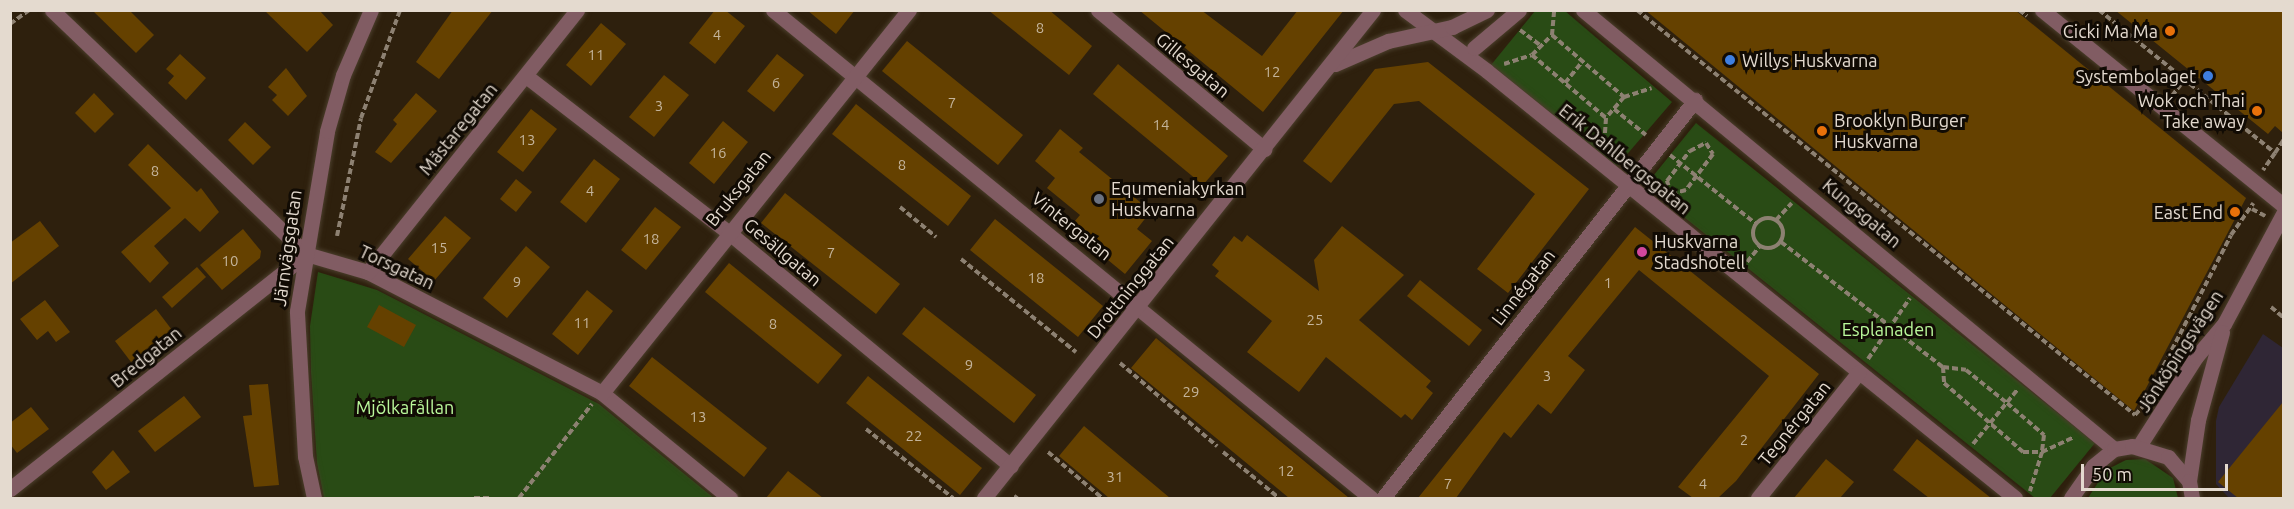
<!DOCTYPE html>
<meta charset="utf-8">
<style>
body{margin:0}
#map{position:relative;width:2294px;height:509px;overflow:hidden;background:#2e200d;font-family:Ubuntu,sans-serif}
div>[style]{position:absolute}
.commercial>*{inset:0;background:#2f2635}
.green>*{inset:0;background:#294b15}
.building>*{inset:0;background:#654100}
.path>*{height:4px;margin-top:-2px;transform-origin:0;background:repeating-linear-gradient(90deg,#8d8172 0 6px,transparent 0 9px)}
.path>.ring{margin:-2px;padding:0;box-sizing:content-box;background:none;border:4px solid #8d8172;border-radius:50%}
.roads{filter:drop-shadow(0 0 2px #4b3e2c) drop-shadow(0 0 2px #4b3e2c)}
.minor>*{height:15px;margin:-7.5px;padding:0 7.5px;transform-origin:7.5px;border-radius:7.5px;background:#815c63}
.dots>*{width:16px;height:16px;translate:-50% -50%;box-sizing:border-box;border:3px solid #110b04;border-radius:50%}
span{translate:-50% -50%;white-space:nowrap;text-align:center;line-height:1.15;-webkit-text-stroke:6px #110b04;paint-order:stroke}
.number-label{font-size:15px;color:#c4b49b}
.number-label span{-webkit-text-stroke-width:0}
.poi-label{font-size:18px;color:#e4dacf}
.right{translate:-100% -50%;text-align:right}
.left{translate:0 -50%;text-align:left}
.street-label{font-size:18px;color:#e4dacf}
.park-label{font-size:18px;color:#baf99b}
.frame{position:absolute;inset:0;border:12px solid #e4dacf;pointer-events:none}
.scale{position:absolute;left:2081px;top:464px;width:147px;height:27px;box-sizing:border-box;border:3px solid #e4dacf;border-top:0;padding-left:8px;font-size:18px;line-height:21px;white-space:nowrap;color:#e4dacf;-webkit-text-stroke:4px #110b04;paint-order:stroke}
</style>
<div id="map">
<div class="commercial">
<div style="clip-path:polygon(2263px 334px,2283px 348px,2283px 498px,2229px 498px,2216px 484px,2216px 421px,2219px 407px)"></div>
</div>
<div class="green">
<div style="clip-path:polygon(1535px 11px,1565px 11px,1672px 102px,1617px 166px,1491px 65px)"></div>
<div style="clip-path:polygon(1696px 123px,2095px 443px,2050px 498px,2035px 498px,1645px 186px)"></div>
<div style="clip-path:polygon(318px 272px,377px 290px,599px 404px,714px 498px,324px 498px,317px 463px,311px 372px,310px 326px)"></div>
<div style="clip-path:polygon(2145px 459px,2173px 478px,2178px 498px,2088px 498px,2106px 470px,2126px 460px)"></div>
</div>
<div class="building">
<div style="clip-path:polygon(92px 10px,129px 10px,154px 35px,136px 53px)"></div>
<div style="clip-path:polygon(264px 10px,319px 10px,333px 25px,307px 52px)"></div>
<div style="clip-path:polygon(453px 10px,493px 10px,439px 79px,416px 62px)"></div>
<div style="clip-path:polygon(715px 10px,725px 10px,745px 26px,715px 64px,689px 43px)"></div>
<div style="clip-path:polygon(807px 10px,855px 10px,836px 34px)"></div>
<div style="clip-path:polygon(988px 10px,1049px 10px,1092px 46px,1069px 75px)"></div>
<div style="clip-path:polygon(1139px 10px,1201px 10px,1262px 56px,1298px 10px,1344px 10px,1263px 112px)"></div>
<div style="clip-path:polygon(1645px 10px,2015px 10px,2246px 198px,2134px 411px)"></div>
<div style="clip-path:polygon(2115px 10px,2283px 10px,2283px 133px,2275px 126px,2268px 134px)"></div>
<div style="clip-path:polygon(601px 23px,626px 44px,591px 86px,566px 65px)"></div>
<div style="clip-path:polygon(907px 41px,1023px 135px,998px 165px,882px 71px)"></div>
<div style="clip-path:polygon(180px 54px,206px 78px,186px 100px,168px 83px,174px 76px,166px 69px)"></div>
<div style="clip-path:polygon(777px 54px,804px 75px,774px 112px,747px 91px)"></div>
<div style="clip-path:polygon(1428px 62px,1589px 189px,1508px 293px,1477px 269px,1535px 194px,1419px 101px,1394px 104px,1331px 183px,1303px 161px,1375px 69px)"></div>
<div style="clip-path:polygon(1118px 64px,1228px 156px,1203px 185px,1093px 94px)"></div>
<div style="clip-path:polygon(286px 68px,307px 96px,288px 116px,272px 100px,277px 95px,268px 87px)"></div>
<div style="clip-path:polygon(664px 75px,689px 95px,654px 137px,629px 117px)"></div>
<div style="clip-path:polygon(94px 93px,114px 114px,95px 133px,75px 113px)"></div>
<div style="clip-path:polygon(416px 93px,437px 111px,391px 163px,375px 152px,397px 124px,393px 120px)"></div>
<div style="clip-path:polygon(856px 104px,971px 196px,948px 226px,832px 134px)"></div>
<div style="clip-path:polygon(531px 109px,557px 129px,523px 172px,497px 152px)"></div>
<div style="clip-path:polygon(723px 121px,748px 142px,714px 184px,689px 163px)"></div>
<div style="clip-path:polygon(245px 122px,271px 147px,253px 165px,228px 140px)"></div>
<div style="clip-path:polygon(1060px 129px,1083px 148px,1079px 152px,1151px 211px,1137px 229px,1152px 241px,1125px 274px,1069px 228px,1080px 215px,1047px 188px,1055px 178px,1035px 161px)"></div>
<div style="clip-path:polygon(148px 144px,197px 192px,201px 188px,219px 212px,200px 232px,185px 218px,154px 246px,169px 263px,150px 283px,121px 252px,171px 208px,128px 165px)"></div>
<div style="clip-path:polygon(594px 159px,620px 179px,586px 223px,560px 202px)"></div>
<div style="clip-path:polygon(516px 179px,532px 192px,516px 212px,500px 199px)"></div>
<div style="clip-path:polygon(785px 193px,900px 284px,876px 314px,761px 223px)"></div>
<div style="clip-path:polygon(655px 207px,681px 227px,646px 270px,621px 250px)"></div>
<div style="clip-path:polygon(445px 216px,471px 238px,434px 281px,408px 259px)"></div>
<div style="clip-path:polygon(995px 219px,1103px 306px,1078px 337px,970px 250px)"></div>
<div style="clip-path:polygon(40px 221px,59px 246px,10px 284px,10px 243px)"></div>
<div style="clip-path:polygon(1342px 226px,1404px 275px,1359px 320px,1431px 381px,1426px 387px,1433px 393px,1412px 420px,1405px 414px,1401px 418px,1326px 357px,1299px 392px,1247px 352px,1272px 321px,1215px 276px,1219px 271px,1212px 265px,1234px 236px,1242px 242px,1247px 235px,1319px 291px,1314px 260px)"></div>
<div style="clip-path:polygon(1635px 227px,1819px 374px,1736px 481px,1718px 498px,1693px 498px,1678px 487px,1769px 376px,1639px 270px,1568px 356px,1585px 370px,1551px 414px,1538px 404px,1511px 438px,1504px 432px,1456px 498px,1418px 498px)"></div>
<div style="clip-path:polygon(243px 229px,261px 251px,260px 258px,222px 290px,200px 265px)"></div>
<div style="clip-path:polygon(526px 246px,550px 267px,507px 318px,483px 298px)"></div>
<div style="clip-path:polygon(729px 263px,842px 355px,818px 384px,705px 292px)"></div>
<div style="clip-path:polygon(197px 267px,206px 277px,172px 308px,162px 297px)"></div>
<div style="clip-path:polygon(1420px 280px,1482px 330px,1469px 346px,1407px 296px)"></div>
<div style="clip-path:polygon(587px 290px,613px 311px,578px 355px,552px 334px)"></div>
<div style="clip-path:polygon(45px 300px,70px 332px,56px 342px,48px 331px,37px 340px,20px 319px)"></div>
<div style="clip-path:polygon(379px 305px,416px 325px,404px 347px,367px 327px)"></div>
<div style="clip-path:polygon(924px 307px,1036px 395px,1014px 423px,902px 334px)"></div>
<div style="clip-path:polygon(156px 309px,172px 330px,131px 362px,115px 341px)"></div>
<div style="clip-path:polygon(1156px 338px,1251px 417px,1349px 498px,1289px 498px,1131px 368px)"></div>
<div style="clip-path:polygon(652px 357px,767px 448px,744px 477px,629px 386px)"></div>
<div style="clip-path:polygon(868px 376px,982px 468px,960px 495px,846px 403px)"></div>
<div style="clip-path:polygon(268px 384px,279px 485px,254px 487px,243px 416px,252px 415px,249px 385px)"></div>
<div style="clip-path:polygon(184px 396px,201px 417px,155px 452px,138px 431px)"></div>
<div style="clip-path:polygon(2283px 402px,2283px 498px,2238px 498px,2218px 482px)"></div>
<div style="clip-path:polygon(31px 407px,49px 429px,17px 453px,10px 444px,10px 423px)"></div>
<div style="clip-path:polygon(1084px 426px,1170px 498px,1109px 498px,1059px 456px)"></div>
<div style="clip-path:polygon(1917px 439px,1991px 498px,1929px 498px,1893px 470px)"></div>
<div style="clip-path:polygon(113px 450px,130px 472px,106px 490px,92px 472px)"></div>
<div style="clip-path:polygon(1826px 459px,1854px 482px,1840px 498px,1794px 498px)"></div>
<div style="clip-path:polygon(788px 471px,823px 498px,766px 498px)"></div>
</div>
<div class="path">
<div style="left:1637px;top:10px;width:642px;rotate:39.12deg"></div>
<div style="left:2135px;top:415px;width:21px;rotate:-47deg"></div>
<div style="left:2019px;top:10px;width:10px;rotate:37deg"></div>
<div style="left:2099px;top:10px;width:227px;rotate:39.1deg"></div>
<div style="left:2275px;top:153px;width:21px;rotate:125deg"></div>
<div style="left:10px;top:24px;width:24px;rotate:-36deg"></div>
<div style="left:1520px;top:30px;width:26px;rotate:37deg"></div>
<div style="left:1552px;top:35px;width:95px;rotate:40.7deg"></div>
<div style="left:1624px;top:97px;width:28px;rotate:131deg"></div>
<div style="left:1532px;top:55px;width:28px;rotate:-45deg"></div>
<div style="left:1552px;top:35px;width:25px;rotate:-85deg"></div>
<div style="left:1504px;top:64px;width:29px;rotate:-18deg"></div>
<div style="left:1532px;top:55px;width:97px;rotate:40.4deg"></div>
<div style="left:1606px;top:118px;width:28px;rotate:94deg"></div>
<div style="left:1565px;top:83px;width:28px;rotate:-51deg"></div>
<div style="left:2172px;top:96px;width:20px;rotate:-53deg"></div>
<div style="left:1624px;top:97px;width:29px;rotate:-18deg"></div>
<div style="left:1614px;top:109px;width:41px;rotate:39.1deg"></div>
<div style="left:1706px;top:143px;width:13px;rotate:58deg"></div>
<div style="left:1713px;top:154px;width:45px;rotate:126.9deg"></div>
<div style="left:1686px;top:190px;width:16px;rotate:165deg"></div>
<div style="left:1671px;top:194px;width:14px;rotate:-107deg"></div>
<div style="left:1667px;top:181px;width:38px;rotate:-53deg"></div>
<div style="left:1690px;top:151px;width:18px;rotate:-27deg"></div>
<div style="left:2275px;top:153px;width:17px;rotate:-57deg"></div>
<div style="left:1670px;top:155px;width:110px;rotate:38.7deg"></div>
<div style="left:900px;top:207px;width:47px;rotate:39.8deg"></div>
<div style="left:2252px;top:209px;width:15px;rotate:28deg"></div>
<div class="ring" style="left:1753px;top:218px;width:26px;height:26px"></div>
<div style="left:1776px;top:220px;width:23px;rotate:-47deg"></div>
<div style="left:337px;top:236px;width:120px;rotate:-78.5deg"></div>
<div style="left:361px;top:118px;width:115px;rotate:-70.1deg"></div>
<div style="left:1781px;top:242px;width:205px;rotate:37.7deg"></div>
<div style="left:1943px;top:367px;width:16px;rotate:86deg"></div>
<div style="left:1944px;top:383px;width:105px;rotate:41.1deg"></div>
<div style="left:2023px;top:452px;width:19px"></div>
<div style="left:2042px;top:452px;width:41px;rotate:107.1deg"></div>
<div style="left:961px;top:259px;width:148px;rotate:39deg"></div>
<div style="left:1747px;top:262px;width:21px;rotate:-51deg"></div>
<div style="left:2271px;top:307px;width:17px;rotate:40deg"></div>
<div style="left:1868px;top:359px;width:74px;rotate:-55.5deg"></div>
<div style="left:1120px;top:363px;width:128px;rotate:40.6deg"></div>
<div style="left:1943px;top:367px;width:23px;rotate:7deg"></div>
<div style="left:1966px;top:370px;width:53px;rotate:38.8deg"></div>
<div style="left:2007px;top:403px;width:49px;rotate:40.9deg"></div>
<div style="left:2044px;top:435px;width:17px;rotate:97deg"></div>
<div style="left:2042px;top:452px;width:35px;rotate:-25deg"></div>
<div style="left:2147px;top:398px;width:183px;rotate:-62.7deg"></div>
<div style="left:2231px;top:235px;width:39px;rotate:-55deg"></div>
<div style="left:866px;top:429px;width:111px;rotate:38.4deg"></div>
<div style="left:1973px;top:444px;width:71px;rotate:-50.7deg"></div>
<div style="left:1048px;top:452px;width:71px;rotate:40.4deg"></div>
<div style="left:1223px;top:452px;width:72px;rotate:39.4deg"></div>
<div style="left:1014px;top:496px;width:4px;rotate:34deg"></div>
<div style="left:474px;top:498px;width:16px"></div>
<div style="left:519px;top:498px;width:119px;rotate:-52.2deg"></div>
</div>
<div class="roads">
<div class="minor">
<div style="left:52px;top:10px;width:352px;rotate:43.8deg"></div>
<div style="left:306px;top:254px;width:65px;rotate:16.2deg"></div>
<div style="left:368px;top:272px;width:263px;rotate:27.3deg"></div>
<div style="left:602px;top:393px;width:166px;rotate:39.4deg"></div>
<div style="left:773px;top:10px;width:772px;rotate:39.22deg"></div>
<div style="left:1098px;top:10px;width:217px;rotate:39.9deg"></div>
<div style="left:1405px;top:10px;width:102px;rotate:36.6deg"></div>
<div style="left:1487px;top:71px;width:679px;rotate:38.96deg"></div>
<div style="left:1583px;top:10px;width:689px;rotate:39.58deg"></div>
<div style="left:2042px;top:10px;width:311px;rotate:39deg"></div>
<div style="left:1474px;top:48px;width:59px;rotate:-40.2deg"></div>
<div style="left:1335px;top:64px;width:58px;rotate:-23.5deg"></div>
<div style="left:1388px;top:41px;width:66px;rotate:-12.3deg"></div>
<div style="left:1452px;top:27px;width:39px;rotate:-26deg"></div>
<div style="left:526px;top:76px;width:255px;rotate:37.7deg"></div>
<div style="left:728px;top:232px;width:367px;rotate:39.6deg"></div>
<div style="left:368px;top:272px;width:335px;rotate:-51.4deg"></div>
<div style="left:602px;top:393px;width:491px;rotate:-51.3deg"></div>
<div style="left:2139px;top:446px;width:106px;rotate:-57.4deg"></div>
<div style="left:2196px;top:357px;width:43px;rotate:-49.7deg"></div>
<div style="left:2224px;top:324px;width:127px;rotate:-61.8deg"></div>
<div style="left:2189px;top:481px;width:62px;rotate:-81.6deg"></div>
<div style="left:2198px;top:420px;width:91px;rotate:-74.7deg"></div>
<div style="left:10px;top:489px;width:378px;rotate:-38.4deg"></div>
<div style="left:314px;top:498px;width:43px;rotate:-102.1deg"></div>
<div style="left:305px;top:456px;width:145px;rotate:-93.2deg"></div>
<div style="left:297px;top:311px;width:182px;rotate:-80.5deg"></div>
<div style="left:327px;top:131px;width:58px;rotate:-74.1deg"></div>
<div style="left:343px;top:75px;width:71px;rotate:-66.7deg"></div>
<div style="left:984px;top:498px;width:624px;rotate:-51.44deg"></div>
<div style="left:1383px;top:498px;width:506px;rotate:-51.91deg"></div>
<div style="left:1758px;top:498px;width:161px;rotate:-51.3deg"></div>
<div style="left:2071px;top:498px;width:39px;rotate:-55deg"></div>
<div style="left:2093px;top:466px;width:27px;rotate:-39deg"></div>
<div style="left:2114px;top:449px;width:18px;rotate:-9deg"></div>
<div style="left:2132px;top:446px;width:38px;rotate:17deg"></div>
<div style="left:2168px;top:457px;width:32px;rotate:49deg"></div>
<div style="left:2189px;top:481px;width:17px;rotate:80deg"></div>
</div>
</div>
<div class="dots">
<div style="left:2170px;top:31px;background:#e8710a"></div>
<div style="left:1730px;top:60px;background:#3f7fe0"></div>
<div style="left:2208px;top:76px;background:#3f7fe0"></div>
<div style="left:2257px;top:111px;background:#e8710a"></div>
<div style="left:1822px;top:131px;background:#e8710a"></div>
<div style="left:1099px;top:199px;background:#6b7280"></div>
<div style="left:2235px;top:212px;background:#e8710a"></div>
<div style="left:1642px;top:252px;background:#d1479c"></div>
</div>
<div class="number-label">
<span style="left:1040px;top:28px">8</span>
<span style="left:717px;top:35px">4</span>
<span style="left:596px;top:55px">11</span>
<span style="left:1272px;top:72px">12</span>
<span style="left:776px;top:83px">6</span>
<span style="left:952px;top:103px">7</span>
<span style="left:659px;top:106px">3</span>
<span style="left:1161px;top:125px">14</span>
<span style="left:527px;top:140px">13</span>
<span style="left:718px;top:153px">16</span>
<span style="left:902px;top:165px">8</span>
<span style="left:155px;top:171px">8</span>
<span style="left:590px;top:191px">4</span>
<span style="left:651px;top:239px">18</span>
<span style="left:439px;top:248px">15</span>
<span style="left:831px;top:253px">7</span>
<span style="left:230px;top:261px">10</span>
<span style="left:1036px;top:278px">18</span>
<span style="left:517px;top:282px">9</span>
<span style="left:1608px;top:283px">1</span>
<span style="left:1315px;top:320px">25</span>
<span style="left:582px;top:323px">11</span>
<span style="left:773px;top:324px">8</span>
<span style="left:969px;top:365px">9</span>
<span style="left:1547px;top:376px">3</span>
<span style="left:1191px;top:392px">29</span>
<span style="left:698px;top:417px">13</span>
<span style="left:914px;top:436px">22</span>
<span style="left:1744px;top:440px">2</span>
<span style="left:1286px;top:471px">12</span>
<span style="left:1115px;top:477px">31</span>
<span style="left:1448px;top:484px">7</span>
<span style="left:1703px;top:484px">4</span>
</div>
<div class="poi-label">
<span class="right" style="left:2158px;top:31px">Cicki Ma Ma</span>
<span class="left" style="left:1742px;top:60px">Willys Huskvarna</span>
<span class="right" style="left:2196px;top:76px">Systembolaget</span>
<span class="right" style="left:2245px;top:111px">Wok och Thai<br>Take away</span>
<span class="left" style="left:1834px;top:131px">Brooklyn Burger<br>Huskvarna</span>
<span class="left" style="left:1111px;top:199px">Equmeniakyrkan<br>Huskvarna</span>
<span class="right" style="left:2223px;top:212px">East End</span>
<span class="left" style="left:1654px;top:252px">Huskvarna<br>Stadshotell</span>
</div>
<div class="street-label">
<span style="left:1193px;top:65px;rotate:40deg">Gillesgatan</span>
<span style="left:458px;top:129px;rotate:-51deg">Mästaregatan</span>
<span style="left:1625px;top:159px;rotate:39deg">Erik Dahlbergsgatan</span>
<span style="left:738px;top:188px;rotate:-51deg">Bruksgatan</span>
<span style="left:1862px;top:213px;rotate:40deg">Kungsgatan</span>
<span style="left:1072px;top:226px;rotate:39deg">Vintergatan</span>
<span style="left:287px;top:248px;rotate:-82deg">Järnvägsgatan</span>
<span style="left:783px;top:252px;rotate:40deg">Gesällgatan</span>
<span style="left:397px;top:267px;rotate:25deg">Torsgatan</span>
<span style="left:1130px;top:287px;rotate:-51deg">Drottninggatan</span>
<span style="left:1523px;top:287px;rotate:-52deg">Linnégatan</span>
<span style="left:2180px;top:351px;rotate:-57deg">Jönköpingsvägen</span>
<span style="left:146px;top:357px;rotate:-39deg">Bredgatan</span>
<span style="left:1794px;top:423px;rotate:-51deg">Tegnérgatan</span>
</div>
<div class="park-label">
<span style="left:1888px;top:329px">Esplanaden</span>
<span style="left:405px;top:407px">Mjölkafållan</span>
</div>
<div class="frame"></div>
<div class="scale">50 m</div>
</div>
